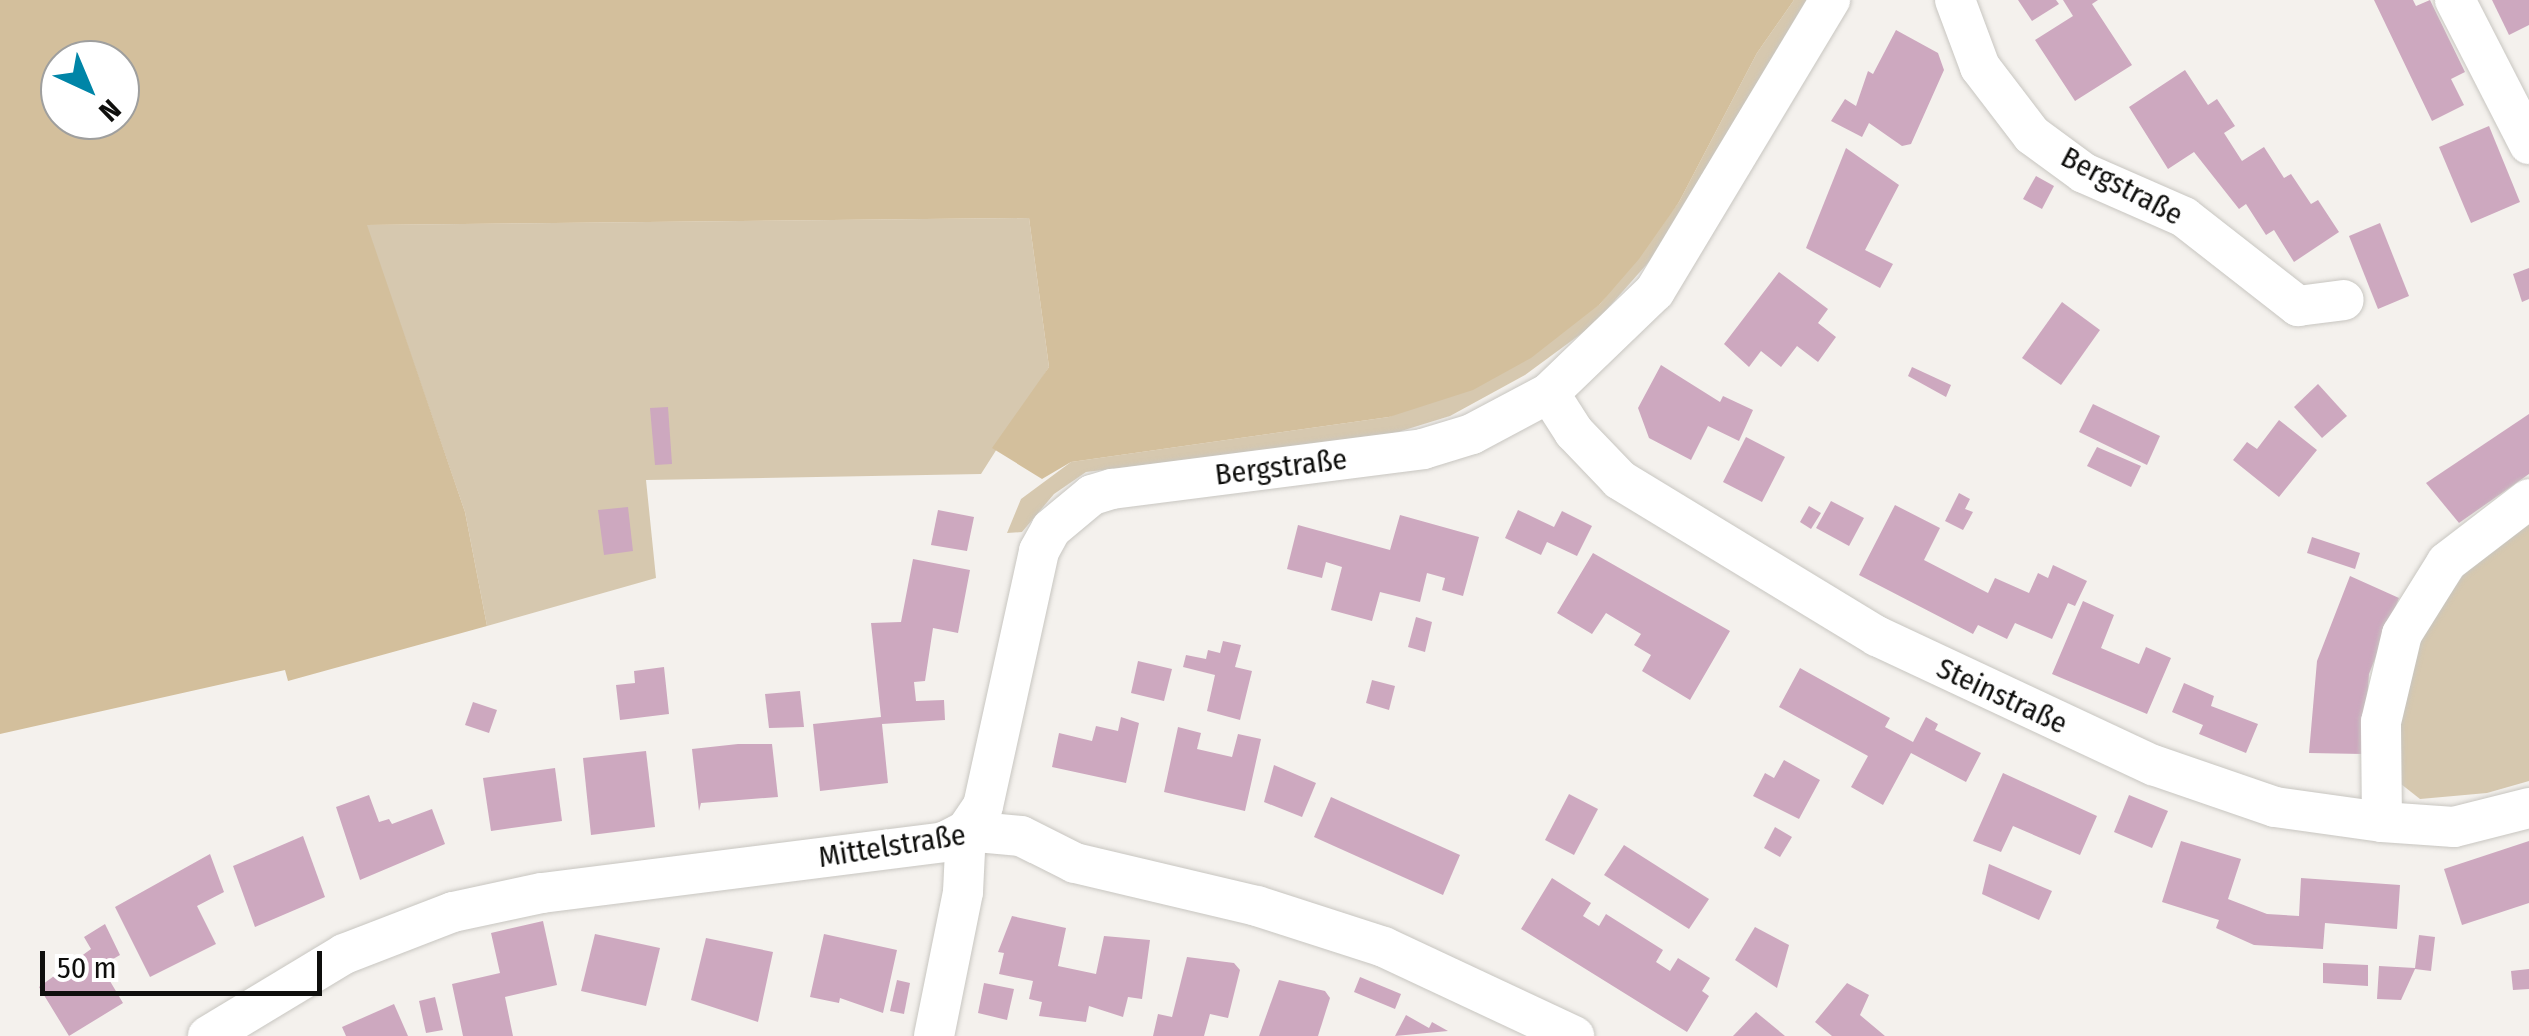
<!DOCTYPE html>
<meta charset="utf-8">
<style>
body{margin:0}
#map{position:relative;width:2529px;height:1036px;overflow:hidden;background:#f4f1ed;font-family:"Fira Sans Condensed",sans-serif}
div>[style]{position:absolute}
.green>*{inset:0;background:#d6c8af}
.forest>*{inset:0;background:#d3bf9c}
.building>*{inset:0;background:#cda8bf}
.roads{filter:drop-shadow(0 0 2px #c8c6c1) drop-shadow(0 0 2px #c8c6c1)}
.street>*{height:40px;margin:-20px;padding:0 20px;transform-origin:20px;border-radius:20px;background:#fff}
span{translate:-50% -50%;white-space:nowrap;text-align:center;line-height:1.15;-webkit-text-stroke:8px #fff;paint-order:stroke}
.street-label{font-size:30px;color:#0f0f0d}
.north{position:absolute;left:40px;top:40px;width:100px;height:100px;box-sizing:border-box;background:#fff;border:2px solid #9f9f9e;border-radius:50%;rotate:136deg;font-size:28px;font-weight:700;line-height:40px;text-align:center;color:#0f0f0d}
.north::after{content:'';display:block;margin:auto;width:35px;height:45px;background:#0085a7;clip-path:polygon(50% 0,100% 100%,50% 72%,0 100%)}
.scale{position:absolute;left:40px;top:951px;width:282px;height:45px;box-sizing:border-box;border:5px solid #0f0f0d;border-top:0;padding-left:12px;font-size:30px;line-height:35px;white-space:nowrap;color:#0f0f0d;-webkit-text-stroke:8px #fff;paint-order:stroke}
</style>
<div id="map">
<div class="green">
<div style="clip-path:polygon(1794px 0,1807px 0,1662px 247px,1593px 325px,1525px 375px,1450px 416px,1385px 436px,1086px 472px,1054px 494px,1022px 532px,1007px 533px,1021px 499px,1071px 462px,1389px 417px,1600px 304px,1679px 202px,1757px 53px)"></div>
<div style="clip-path:polygon(1029px 218px,1049px 367px,981px 474px,646px 480px,656px 578px,487px 626px,465px 512px,366px 225px)"></div>
<div style="clip-path:polygon(2529px 516px,2529px 781px,2487px 793px,2420px 799px,2401px 784px,2400px 715px,2414px 648px,2463px 575px)"></div>
</div>
<div class="forest">
<div style="clip-path:polygon(evenodd,0 0,1794px 0,1757px 53px,1679px 202px,1639px 259px,1600px 304px,1531px 358px,1473px 390px,1389px 417px,1071px 462px,1042px 479px,992px 448px,1049px 367px,1029px 218px,367px 225px,465px 512px,487px 626px,288px 681px,285px 670px,0 734px,0 0,60px 60px,120px 60px,120px 120px,60px 120px,60px 60px)"></div>
</div>
<div class="building">
<div style="clip-path:polygon(2018px 0,2056px 0,2059px 4px,2032px 21px)"></div>
<div style="clip-path:polygon(2063px 0,2098px 0,2092px 4px,2132px 65px,2075px 101px,2035px 40px,2073px 16px)"></div>
<div style="clip-path:polygon(2374px 0,2413px 0,2416px 6px,2430px 0,2465px 72px,2451px 79px,2464px 105px,2432px 121px)"></div>
<div style="clip-path:polygon(2492px 0,2529px 0,2529px 25px,2509px 35px)"></div>
<div style="clip-path:polygon(1896px 30px,1938px 53px,1944px 70px,1911px 144px,1902px 146px,1869px 123px,1862px 137px,1831px 121px,1845px 99px,1856px 106px,1868px 71px,1873px 74px)"></div>
<div style="clip-path:polygon(2185px 70px,2208px 105px,2217px 99px,2235px 126px,2224px 133px,2242px 161px,2264px 147px,2284px 178px,2291px 174px,2311px 204px,2318px 200px,2339px 232px,2294px 262px,2274px 230px,2266px 235px,2246px 204px,2239px 209px,2194px 152px,2168px 169px,2129px 107px)"></div>
<div style="clip-path:polygon(2489px 126px,2520px 202px,2471px 223px,2439px 147px)"></div>
<div style="clip-path:polygon(1846px 148px,1899px 185px,1865px 250px,1893px 264px,1880px 288px,1806px 248px)"></div>
<div style="clip-path:polygon(2036px 176px,2054px 186px,2042px 209px,2023px 199px)"></div>
<div style="clip-path:polygon(2380px 223px,2409px 296px,2378px 309px,2349px 236px)"></div>
<div style="clip-path:polygon(2529px 268px,2529px 299px,2522px 302px,2513px 274px)"></div>
<div style="clip-path:polygon(1779px 272px,1828px 309px,1818px 323px,1836px 337px,1818px 362px,1797px 346px,1781px 367px,1761px 351px,1749px 367px,1724px 344px)"></div>
<div style="clip-path:polygon(2062px 302px,2100px 330px,2061px 385px,2022px 358px)"></div>
<div style="clip-path:polygon(1661px 365px,1720px 402px,1723px 396px,1753px 410px,1739px 441px,1708px 426px,1691px 460px,1649px 438px,1638px 408px)"></div>
<div style="clip-path:polygon(1912px 367px,1951px 385px,1946px 397px,1908px 376px)"></div>
<div style="clip-path:polygon(2318px 384px,2347px 416px,2322px 438px,2294px 407px)"></div>
<div style="clip-path:polygon(2093px 404px,2160px 436px,2147px 465px,2079px 432px)"></div>
<div style="clip-path:polygon(668px 407px,672px 464px,655px 465px,650px 408px)"></div>
<div style="clip-path:polygon(2529px 414px,2529px 474px,2459px 523px,2426px 483px)"></div>
<div style="clip-path:polygon(2279px 420px,2317px 450px,2279px 497px,2233px 460px,2247px 442px,2257px 449px)"></div>
<div style="clip-path:polygon(1746px 437px,1785px 457px,1762px 502px,1723px 482px)"></div>
<div style="clip-path:polygon(2097px 447px,2141px 466px,2131px 487px,2087px 466px)"></div>
<div style="clip-path:polygon(1959px 493px,1970px 499px,1965px 509px,1973px 512px,1963px 530px,1945px 521px)"></div>
<div style="clip-path:polygon(1831px 501px,1864px 518px,1849px 546px,1816px 528px)"></div>
<div style="clip-path:polygon(1895px 505px,1940px 528px,1924px 560px,1988px 593px,1995px 578px,2029px 593px,2038px 573px,2048px 578px,2053px 565px,2087px 581px,2075px 606px,2068px 603px,2052px 639px,2015px 623px,2007px 639px,1978px 625px,1973px 634px,1859px 575px)"></div>
<div style="clip-path:polygon(1809px 506px,1821px 513px,1811px 529px,1800px 522px)"></div>
<div style="clip-path:polygon(628px 507px,633px 551px,604px 555px,598px 510px)"></div>
<div style="clip-path:polygon(938px 510px,974px 517px,967px 551px,931px 545px)"></div>
<div style="clip-path:polygon(1518px 510px,1554px 527px,1562px 511px,1592px 526px,1577px 556px,1547px 542px,1541px 555px,1505px 538px)"></div>
<div style="clip-path:polygon(1400px 515px,1479px 537px,1463px 596px,1442px 590px,1445px 578px,1427px 573px,1420px 602px,1380px 592px,1372px 621px,1331px 610px,1342px 567px,1326px 562px,1322px 578px,1287px 569px,1298px 525px,1390px 550px)"></div>
<div style="clip-path:polygon(2312px 537px,2360px 553px,2355px 569px,2307px 553px)"></div>
<div style="clip-path:polygon(1593px 553px,1730px 631px,1690px 700px,1642px 671px,1651px 655px,1634px 645px,1641px 634px,1606px 613px,1592px 634px,1557px 613px)"></div>
<div style="clip-path:polygon(913px 559px,970px 570px,958px 633px,933px 628px,925px 681px,914px 682px,916px 701px,944px 700px,945px 720px,882px 724px,888px 783px,820px 791px,813px 724px,881px 717px,871px 623px,901px 622px)"></div>
<div style="clip-path:polygon(2350px 576px,2399px 598px,2369px 674px,2363px 754px,2309px 753px,2317px 661px)"></div>
<div style="clip-path:polygon(2083px 601px,2114px 615px,2101px 648px,2139px 664px,2146px 647px,2171px 658px,2147px 714px,2052px 674px)"></div>
<div style="clip-path:polygon(1416px 617px,1432px 622px,1425px 652px,1408px 647px)"></div>
<div style="clip-path:polygon(1223px 641px,1241px 645px,1235px 667px,1252px 671px,1240px 720px,1207px 711px,1215px 675px,1183px 667px,1186px 655px,1206px 659px,1208px 650px,1220px 653px)"></div>
<div style="clip-path:polygon(1138px 661px,1172px 669px,1164px 701px,1131px 693px)"></div>
<div style="clip-path:polygon(664px 667px,669px 714px,620px 720px,616px 685px,635px 683px,634px 671px)"></div>
<div style="clip-path:polygon(1800px 668px,1890px 718px,1885px 727px,1913px 742px,1926px 717px,1938px 724px,1935px 730px,1981px 753px,1966px 782px,1911px 753px,1883px 805px,1851px 787px,1868px 756px,1779px 707px)"></div>
<div style="clip-path:polygon(1372px 680px,1395px 686px,1389px 710px,1366px 703px)"></div>
<div style="clip-path:polygon(2184px 683px,2214px 696px,2211px 706px,2258px 724px,2246px 753px,2199px 734px,2203px 725px,2172px 712px)"></div>
<div style="clip-path:polygon(800px 691px,804px 727px,769px 728px,765px 694px)"></div>
<div style="clip-path:polygon(473px 702px,497px 710px,489px 733px,465px 725px)"></div>
<div style="clip-path:polygon(1121px 717px,1139px 723px,1126px 783px,1052px 767px,1059px 733px,1092px 741px,1096px 726px,1118px 731px)"></div>
<div style="clip-path:polygon(1178px 727px,1201px 733px,1197px 749px,1232px 757px,1238px 734px,1261px 739px,1245px 811px,1164px 792px)"></div>
<div style="clip-path:polygon(738px 744px,772px 744px,778px 797px,701px 803px,699px 811px,692px 749px)"></div>
<div style="clip-path:polygon(646px 751px,655px 827px,591px 835px,583px 758px)"></div>
<div style="clip-path:polygon(1784px 760px,1820px 780px,1799px 819px,1753px 796px,1765px 773px,1774px 778px)"></div>
<div style="clip-path:polygon(1274px 765px,1316px 783px,1302px 817px,1264px 802px)"></div>
<div style="clip-path:polygon(555px 768px,562px 821px,491px 831px,483px 778px)"></div>
<div style="clip-path:polygon(2003px 773px,2097px 816px,2080px 855px,2013px 826px,2001px 852px,1973px 841px)"></div>
<div style="clip-path:polygon(1569px 794px,1598px 809px,1574px 855px,1545px 840px)"></div>
<div style="clip-path:polygon(369px 795px,379px 822px,389px 819px,392px 824px,432px 809px,445px 844px,360px 880px,336px 807px)"></div>
<div style="clip-path:polygon(2129px 795px,2168px 811px,2152px 848px,2114px 832px)"></div>
<div style="clip-path:polygon(1331px 797px,1460px 855px,1443px 895px,1314px 837px)"></div>
<div style="clip-path:polygon(1775px 827px,1792px 837px,1780px 857px,1764px 848px)"></div>
<div style="clip-path:polygon(303px 836px,325px 897px,255px 927px,233px 866px)"></div>
<div style="clip-path:polygon(2181px 841px,2241px 859px,2228px 899px,2267px 914px,2299px 916px,2301px 878px,2400px 885px,2397px 929px,2325px 923px,2323px 949px,2254px 945px,2216px 928px,2219px 920px,2162px 902px)"></div>
<div style="clip-path:polygon(2529px 841px,2529px 903px,2462px 925px,2444px 869px)"></div>
<div style="clip-path:polygon(1624px 845px,1709px 899px,1689px 929px,1604px 875px)"></div>
<div style="clip-path:polygon(210px 854px,224px 892px,197px 906px,216px 944px,150px 977px,115px 907px)"></div>
<div style="clip-path:polygon(1989px 864px,2052px 891px,2039px 920px,1982px 894px)"></div>
<div style="clip-path:polygon(1552px 878px,1591px 903px,1583px 916px,1599px 926px,1606px 914px,1663px 950px,1656px 962px,1670px 971px,1678px 958px,1710px 978px,1702px 991px,1709px 996px,1687px 1032px,1521px 929px)"></div>
<div style="clip-path:polygon(1012px 916px,1066px 928px,1058px 966px,1096px 974px,1104px 936px,1150px 940px,1142px 999px,1128px 997px,1123px 1017px,1089px 1006px,1086px 1022px,1039px 1016px,1042px 1002px,1029px 999px,1033px 981px,999px 974px,1004px 953px,998px 952px)"></div>
<div style="clip-path:polygon(543px 921px,557px 985px,505px 997px,513px 1036px,463px 1036px,452px 984px,500px 973px,491px 933px)"></div>
<div style="clip-path:polygon(105px 924px,120px 955px,101px 966px,123px 1003px,69px 1036px,39px 987px,91px 949px,84px 937px)"></div>
<div style="clip-path:polygon(1755px 927px,1789px 945px,1777px 988px,1735px 960px)"></div>
<div style="clip-path:polygon(595px 934px,660px 948px,646px 1006px,581px 991px)"></div>
<div style="clip-path:polygon(824px 934px,897px 950px,883px 1013px,840px 998px,839px 1003px,810px 997px)"></div>
<div style="clip-path:polygon(2419px 935px,2435px 937px,2431px 971px,2415px 969px,2401px 1000px,2377px 999px,2379px 966px,2415px 968px)"></div>
<div style="clip-path:polygon(706px 938px,773px 952px,758px 1022px,691px 1000px)"></div>
<div style="clip-path:polygon(1187px 957px,1234px 963px,1240px 970px,1228px 1018px,1210px 1014px,1204px 1036px,1153px 1036px,1158px 1014px,1172px 1017px)"></div>
<div style="clip-path:polygon(2323px 963px,2368px 965px,2368px 986px,2323px 983px)"></div>
<div style="clip-path:polygon(2529px 969px,2529px 989px,2513px 990px,2511px 971px)"></div>
<div style="clip-path:polygon(1360px 977px,1401px 994px,1395px 1009px,1354px 992px)"></div>
<div style="clip-path:polygon(897px 980px,910px 983px,904px 1014px,890px 1011px)"></div>
<div style="clip-path:polygon(1279px 980px,1325px 991px,1330px 998px,1318px 1036px,1259px 1036px)"></div>
<div style="clip-path:polygon(984px 983px,1014px 989px,1007px 1020px,978px 1013px)"></div>
<div style="clip-path:polygon(1847px 983px,1869px 995px,1860px 1015px,1885px 1036px,1832px 1036px,1815px 1022px)"></div>
<div style="clip-path:polygon(435px 997px,443px 1030px,426px 1033px,419px 1001px)"></div>
<div style="clip-path:polygon(394px 1004px,408px 1036px,346px 1036px,342px 1027px)"></div>
<div style="clip-path:polygon(1756px 1012px,1785px 1036px,1733px 1036px)"></div>
<div style="clip-path:polygon(1406px 1015px,1429px 1028px,1432px 1022px,1448px 1031px,1395px 1036px)"></div>
</div>
<div class="roads">
<div class="street">
<div style="left:1955px;top:0;width:72px;rotate:69.5deg"></div>
<div style="left:1980px;top:67px;width:86px;rotate:52.6deg"></div>
<div style="left:2032px;top:135px;width:64px;rotate:36.2deg"></div>
<div style="left:2084px;top:173px;width:109px;rotate:23.7deg"></div>
<div style="left:2184px;top:217px;width:145px;rotate:38deg"></div>
<div style="left:2298px;top:306px;width:46px;rotate:-7.4deg"></div>
<div style="left:2455px;top:0;width:162px;rotate:62.8deg"></div>
<div style="left:1549px;top:393px;width:46px;rotate:57.3deg"></div>
<div style="left:1574px;top:432px;width:66px;rotate:46.2deg"></div>
<div style="left:1620px;top:480px;width:301px;rotate:31.3deg"></div>
<div style="left:1877px;top:636px;width:305px;rotate:25.1deg"></div>
<div style="left:2153px;top:765px;width:129px;rotate:19deg"></div>
<div style="left:2275px;top:807px;width:108px;rotate:8deg"></div>
<div style="left:2382px;top:822px;width:72px;rotate:4deg"></div>
<div style="left:2454px;top:827px;width:77px;rotate:-14.2deg"></div>
<div style="left:2382px;top:822px;width:100px;rotate:-90.6deg"></div>
<div style="left:2381px;top:722px;width:90px;rotate:-76.6deg"></div>
<div style="left:2402px;top:634px;width:85px;rotate:-58deg"></div>
<div style="left:2447px;top:562px;width:103px;rotate:-37.5deg"></div>
<div style="left:208px;top:1036px;width:159px;rotate:-31.1deg"></div>
<div style="left:344px;top:954px;width:117px;rotate:-21.1deg"></div>
<div style="left:453px;top:912px;width:91px;rotate:-12.1deg"></div>
<div style="left:542px;top:893px;width:405px;rotate:-7.2deg"></div>
<div style="left:944px;top:842px;width:25px;rotate:-27deg"></div>
<div style="left:966px;top:831px;width:55px;rotate:5.2deg"></div>
<div style="left:1021px;top:836px;width:60px;rotate:26.6deg"></div>
<div style="left:1075px;top:863px;width:187px;rotate:13.3deg"></div>
<div style="left:1257px;top:906px;width:133px;rotate:17.9deg"></div>
<div style="left:1384px;top:947px;width:210px;rotate:25.1deg"></div>
<div style="left:934px;top:1036px;width:147px;rotate:-78.6deg"></div>
<div style="left:963px;top:892px;width:61px;rotate:-87.2deg"></div>
<div style="left:966px;top:831px;width:30px;rotate:-56deg"></div>
<div style="left:983px;top:806px;width:261px;rotate:-77.6deg"></div>
<div style="left:1039px;top:551px;width:25px;rotate:-61deg"></div>
<div style="left:1051px;top:529px;width:53px;rotate:-39.7deg"></div>
<div style="left:1092px;top:495px;width:21px;rotate:-17deg"></div>
<div style="left:1112px;top:489px;width:314px;rotate:-7.3deg"></div>
<div style="left:1423px;top:449px;width:51px;rotate:-17deg"></div>
<div style="left:1472px;top:434px;width:87px;rotate:-28deg"></div>
<div style="left:1549px;top:393px;width:147px;rotate:-43.9deg"></div>
<div style="left:1655px;top:291px;width:340px;rotate:-59deg"></div>
</div>
</div>
<div class="street-label">
<span style="left:2122px;top:186px;rotate:28deg">Bergstraße</span>
<span style="left:1281px;top:467px;rotate:-7deg">Bergstraße</span>
<span style="left:2002px;top:696px;rotate:25deg">Steinstraße</span>
<span style="left:892px;top:846px;rotate:-9deg">Mittelstraße</span>
</div>
<div class="north">N</div>
<div class="scale">50 m</div>
</div>
